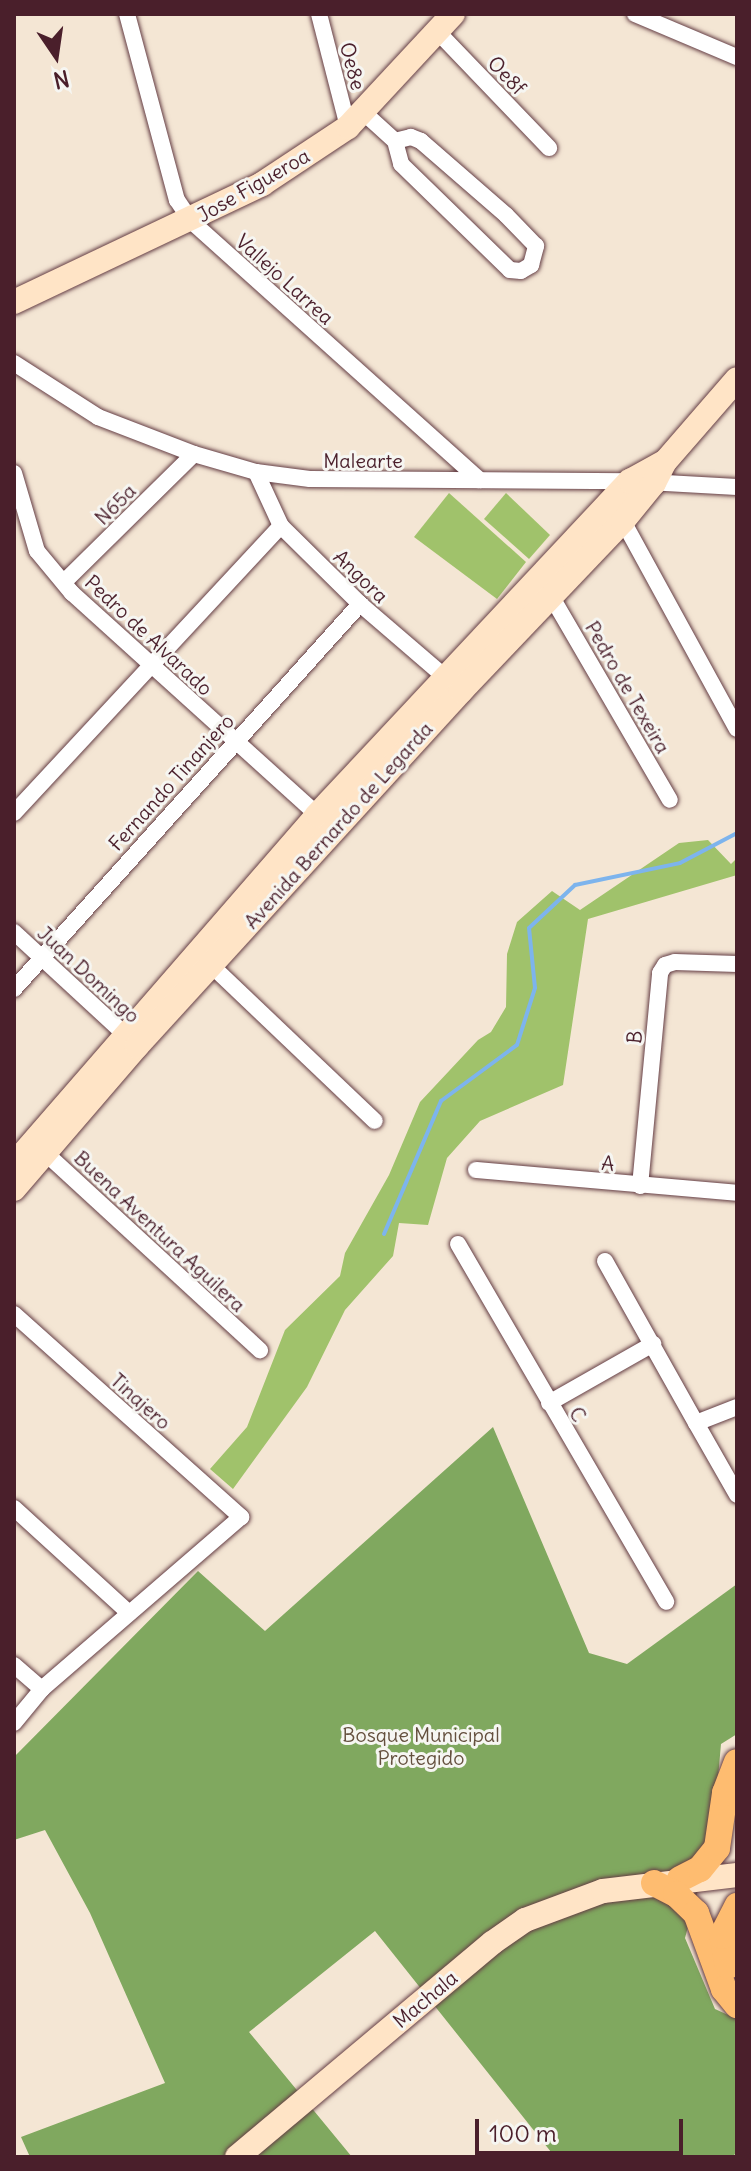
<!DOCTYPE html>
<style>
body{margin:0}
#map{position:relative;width:751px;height:2171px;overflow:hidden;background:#f4e6d4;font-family:Delius,sans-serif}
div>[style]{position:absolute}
.green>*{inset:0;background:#a0c26b}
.forest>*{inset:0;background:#80a85f}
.stream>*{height:4px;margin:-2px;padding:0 2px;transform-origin:2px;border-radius:2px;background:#7db4ed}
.roads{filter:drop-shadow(0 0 2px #643d44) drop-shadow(0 0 2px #643d44)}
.street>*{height:16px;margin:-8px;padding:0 8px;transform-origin:8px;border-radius:8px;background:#fff}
.secondary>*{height:24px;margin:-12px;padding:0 12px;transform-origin:12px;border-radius:12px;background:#ffe4c6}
.primary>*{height:26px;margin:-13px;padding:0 13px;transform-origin:13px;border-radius:13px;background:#febc70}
span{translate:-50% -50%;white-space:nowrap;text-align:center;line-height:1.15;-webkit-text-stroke:6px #f6f6f2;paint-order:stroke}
.street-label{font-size:20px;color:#4a1f2b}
.park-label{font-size:20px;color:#64503e}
.frame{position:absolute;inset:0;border:16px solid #4a1f2b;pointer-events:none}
.north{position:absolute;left:16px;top:16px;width:80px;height:80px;-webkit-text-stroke:6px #f6f6f2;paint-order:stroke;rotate:167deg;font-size:22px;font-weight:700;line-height:32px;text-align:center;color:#4a1f2b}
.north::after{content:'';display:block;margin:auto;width:28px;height:36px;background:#4a1f2b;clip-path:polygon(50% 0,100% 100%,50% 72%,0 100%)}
.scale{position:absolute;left:475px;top:2119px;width:208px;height:36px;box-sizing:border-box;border:4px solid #4a1f2b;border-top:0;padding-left:10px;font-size:24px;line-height:28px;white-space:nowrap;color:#4a1f2b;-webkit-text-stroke:6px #f6f6f2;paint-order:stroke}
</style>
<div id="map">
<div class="green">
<div style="clip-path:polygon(449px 493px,526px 562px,497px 599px,414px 537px)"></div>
<div style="clip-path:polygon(506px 493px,550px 535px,529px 559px,484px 519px)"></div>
<div style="clip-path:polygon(708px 840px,731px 864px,737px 858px,737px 875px,588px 919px,563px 1085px,480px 1121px,447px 1158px,428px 1225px,399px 1223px,393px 1256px,345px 1310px,307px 1387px,233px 1489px,210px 1469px,247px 1427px,285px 1330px,340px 1276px,345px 1253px,389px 1175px,420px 1102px,478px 1040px,491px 1032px,506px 1007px,507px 954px,517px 922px,552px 891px,580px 910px,679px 843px)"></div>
</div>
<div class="forest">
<div style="clip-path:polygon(493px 1427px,589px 1653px,627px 1664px,737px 1584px,737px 1734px,721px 1744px,713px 1835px,685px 1938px,715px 2009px,737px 2019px,737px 2152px,732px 2157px,555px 2157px,375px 1931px,249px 2032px,352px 2157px,30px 2157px,21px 2137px,165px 2083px,90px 1913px,45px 1830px,14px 1840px,14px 1757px,198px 1571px,265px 1631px)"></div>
</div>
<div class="stream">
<div style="left:384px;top:1234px;width:145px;rotate:-66.8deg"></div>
<div style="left:441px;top:1101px;width:94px;rotate:-36.4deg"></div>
<div style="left:517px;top:1045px;width:60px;rotate:-72.5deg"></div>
<div style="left:535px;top:988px;width:60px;rotate:-95.7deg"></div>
<div style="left:529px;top:928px;width:63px;rotate:-43.1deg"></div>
<div style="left:575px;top:885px;width:107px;rotate:-11.8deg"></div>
<div style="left:680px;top:863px;width:64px;rotate:-27.8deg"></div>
</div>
<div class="roads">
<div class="street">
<div style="left:127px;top:14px;width:193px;rotate:75deg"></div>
<div style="left:177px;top:200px;width:25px;rotate:56deg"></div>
<div style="left:191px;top:221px;width:388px;rotate:41.9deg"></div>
<div style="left:319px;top:14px;width:117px;rotate:75.6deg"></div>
<div style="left:635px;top:14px;width:111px;rotate:22.9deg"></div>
<div style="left:435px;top:29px;width:165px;rotate:46.2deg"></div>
<div style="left:362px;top:111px;width:45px;rotate:42.3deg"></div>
<div style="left:395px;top:141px;width:24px;rotate:75deg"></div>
<div style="left:401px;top:164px;width:152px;rotate:44.2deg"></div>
<div style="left:510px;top:270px;width:11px;rotate:5deg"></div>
<div style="left:521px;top:271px;width:12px;rotate:-31deg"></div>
<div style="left:531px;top:265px;width:20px;rotate:-75deg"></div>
<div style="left:536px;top:246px;width:43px;rotate:-134.1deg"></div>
<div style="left:506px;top:215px;width:113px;rotate:-139deg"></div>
<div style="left:421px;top:141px;width:11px;rotate:-158deg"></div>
<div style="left:411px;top:137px;width:16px;rotate:166deg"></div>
<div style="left:14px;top:363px;width:100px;rotate:32.7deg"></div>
<div style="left:98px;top:417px;width:103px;rotate:21.1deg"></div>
<div style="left:194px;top:454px;width:65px;rotate:16.2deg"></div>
<div style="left:256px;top:472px;width:54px;rotate:7.4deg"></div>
<div style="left:310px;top:479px;width:320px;rotate:0.4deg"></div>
<div style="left:630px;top:481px;width:107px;rotate:3.2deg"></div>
<div style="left:256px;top:472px;width:60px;rotate:65.2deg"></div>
<div style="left:281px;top:526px;width:111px;rotate:44.6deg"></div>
<div style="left:360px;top:604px;width:123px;rotate:40.7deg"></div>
<div style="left:14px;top:473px;width:81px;rotate:73.6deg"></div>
<div style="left:37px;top:551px;width:55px;rotate:50.2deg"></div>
<div style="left:72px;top:593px;width:338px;rotate:42.1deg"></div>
<div style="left:623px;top:521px;width:237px;rotate:61.3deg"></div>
<div style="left:64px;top:582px;width:182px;rotate:-44.6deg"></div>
<div style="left:550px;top:594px;width:238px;rotate:59.8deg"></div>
<div style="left:14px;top:813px;width:392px;rotate:-47.1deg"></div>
<div style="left:14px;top:932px;width:162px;rotate:42.7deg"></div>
<div style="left:211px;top:965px;width:226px;rotate:43.6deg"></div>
<div style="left:14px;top:989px;width:518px;rotate:-48.05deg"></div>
<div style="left:40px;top:1148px;width:299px;rotate:42.6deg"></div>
<div style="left:476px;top:1170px;width:262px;rotate:5deg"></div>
<div style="left:640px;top:1186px;width:214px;rotate:-84.6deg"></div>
<div style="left:660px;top:973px;width:9px;rotate:-58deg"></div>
<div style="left:665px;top:965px;width:10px;rotate:-17deg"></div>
<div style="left:675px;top:962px;width:62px;rotate:1.8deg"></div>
<div style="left:458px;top:1244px;width:414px;rotate:59.8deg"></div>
<div style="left:605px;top:1261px;width:186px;rotate:60.7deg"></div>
<div style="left:14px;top:1314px;width:305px;rotate:41.8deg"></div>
<div style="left:241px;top:1517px;width:263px;rotate:139.2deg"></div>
<div style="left:42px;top:1689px;width:44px;rotate:129.5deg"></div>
<div style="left:549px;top:1403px;width:120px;rotate:-29.6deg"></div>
<div style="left:737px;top:1407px;width:44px;rotate:158.7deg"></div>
<div style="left:696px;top:1423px;width:83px;rotate:60.3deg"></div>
<div style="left:14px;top:1508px;width:156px;rotate:42.4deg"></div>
<div style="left:14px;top:1665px;width:37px;rotate:41deg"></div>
</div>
<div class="secondary">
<div style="left:14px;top:302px;width:275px;rotate:-25.4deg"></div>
<div style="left:262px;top:184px;width:103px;rotate:-33.5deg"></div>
<div style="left:348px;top:127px;width:154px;rotate:-47.1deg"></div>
<div style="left:14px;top:1164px;width:462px;rotate:-49deg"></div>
<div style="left:317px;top:815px;width:458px;rotate:-46.9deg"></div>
<div style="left:630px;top:481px;width:38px;rotate:-29deg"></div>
<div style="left:14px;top:1189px;width:189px;rotate:-49.3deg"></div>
<div style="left:137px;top:1046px;width:481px;rotate:-47.6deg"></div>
<div style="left:461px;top:691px;width:235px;rotate:-46.4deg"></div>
<div style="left:623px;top:521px;width:49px;rotate:-50.8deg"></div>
<div style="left:654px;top:483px;width:22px;rotate:-63deg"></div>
<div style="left:664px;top:463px;width:111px;rotate:-49deg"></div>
<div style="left:237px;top:2157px;width:333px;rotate:-40deg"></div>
<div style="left:492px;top:1943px;width:40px;rotate:-34.9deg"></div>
<div style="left:525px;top:1920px;width:83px;rotate:-20.4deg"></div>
<div style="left:603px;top:1891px;width:135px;rotate:-6.8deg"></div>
</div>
<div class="primary">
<div style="left:680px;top:1879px;width:22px;rotate:-27deg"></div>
<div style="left:700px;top:1869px;width:27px;rotate:-51deg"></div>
<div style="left:717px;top:1848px;width:56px;rotate:-81.7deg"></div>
<div style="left:725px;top:1793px;width:33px;rotate:-69deg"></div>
<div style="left:654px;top:1883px;width:25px;rotate:27deg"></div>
<div style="left:676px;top:1894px;width:28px;rotate:44deg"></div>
<div style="left:696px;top:1913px;width:81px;rotate:69.8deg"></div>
<div style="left:724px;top:1989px;width:21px;rotate:51deg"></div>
<div style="left:728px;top:1966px;width:31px;rotate:-101deg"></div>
<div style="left:722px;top:1936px;width:34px;rotate:-63deg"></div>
</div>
</div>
<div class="street-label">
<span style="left:353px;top:66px;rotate:75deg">Oe8e</span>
<span style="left:507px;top:75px;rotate:46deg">Oe8f</span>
<span style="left:253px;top:185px;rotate:-30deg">Jose Figueroa</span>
<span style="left:285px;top:279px;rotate:42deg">Vallejo Larrea</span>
<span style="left:363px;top:460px">Malearte</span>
<span style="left:115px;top:504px;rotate:-45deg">N65a</span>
<span style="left:361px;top:576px;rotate:44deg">Angora</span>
<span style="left:149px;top:635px;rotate:43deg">Pedro de Alvarado</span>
<span style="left:628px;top:687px;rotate:60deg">Pedro de Texeira</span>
<span style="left:171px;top:782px;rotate:-48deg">Fernando Tinanjero</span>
<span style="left:338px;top:825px;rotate:-48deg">Avenida Bernardo de Legarda</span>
<span style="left:89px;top:974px;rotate:43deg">Juan Domingo</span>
<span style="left:634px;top:1037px;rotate:-85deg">B</span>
<span style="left:608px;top:1163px;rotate:6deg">A</span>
<span style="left:160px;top:1231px;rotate:43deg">Buena Aventura Aguilera</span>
<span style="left:141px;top:1401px;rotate:42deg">Tinajero</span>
<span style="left:578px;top:1414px;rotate:59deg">C</span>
<span style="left:425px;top:1999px;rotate:-40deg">Machala</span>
</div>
<div class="park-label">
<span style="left:421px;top:1746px">Bosque Municipal<br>Protegido</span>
</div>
<div class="frame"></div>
<div class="north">N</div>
<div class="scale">100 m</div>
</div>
